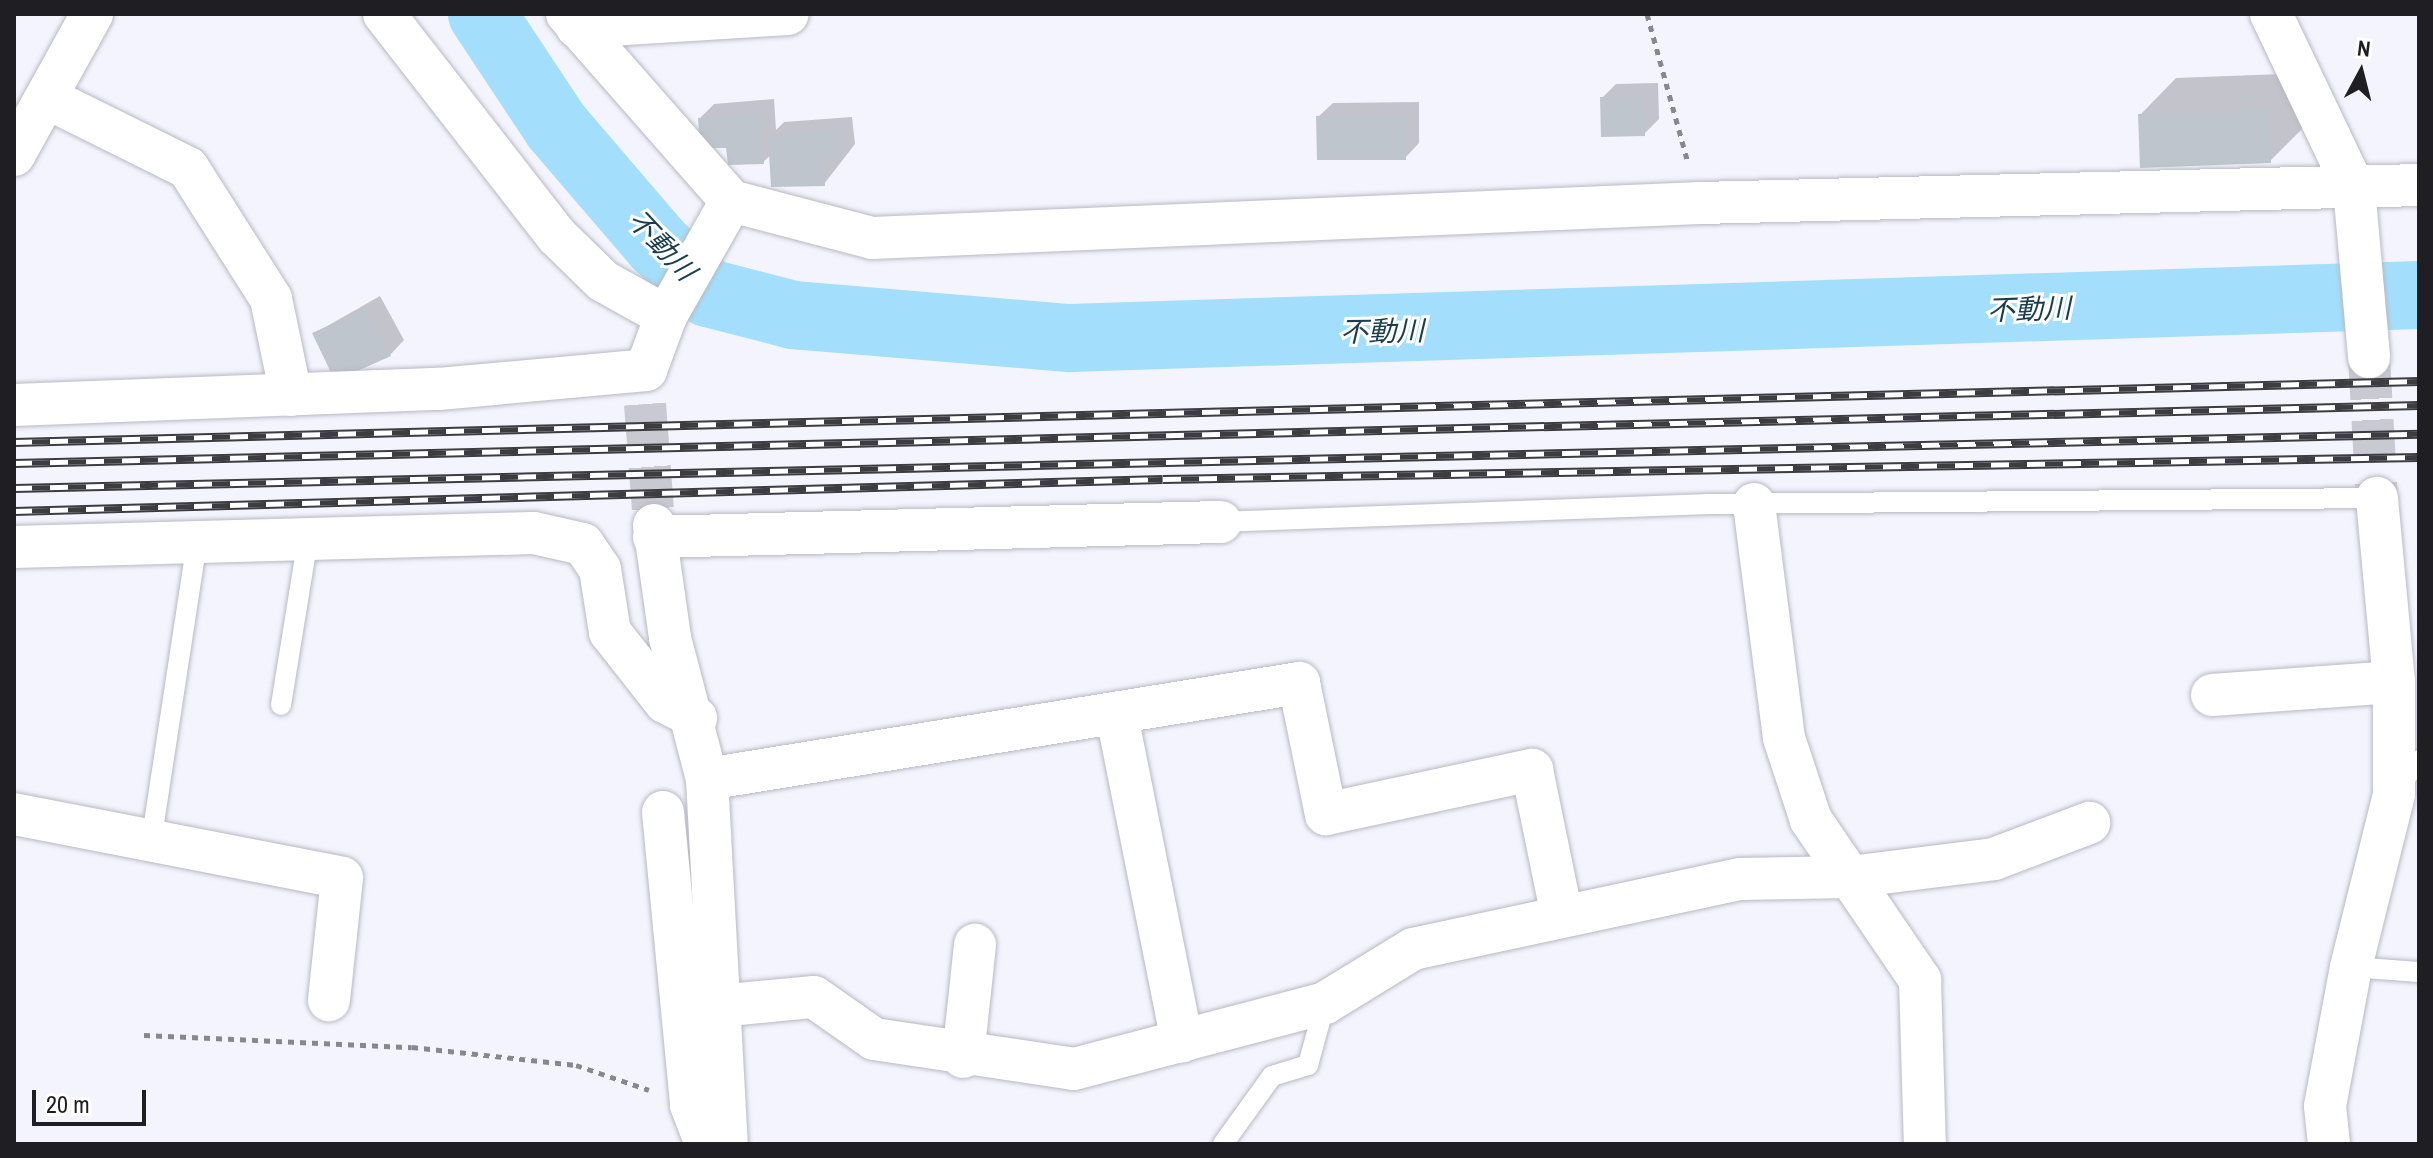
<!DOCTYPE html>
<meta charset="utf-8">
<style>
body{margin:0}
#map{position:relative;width:2433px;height:1158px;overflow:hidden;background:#f3f4fe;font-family:"Archivo Narrow","Noto Sans JP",sans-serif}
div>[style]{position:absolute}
.shadow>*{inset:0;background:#0003}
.river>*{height:68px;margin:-34px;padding:0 34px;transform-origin:34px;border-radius:34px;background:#a3dffc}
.building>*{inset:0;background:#bec5cc}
.street-tunnel>*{height:42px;margin-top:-21px;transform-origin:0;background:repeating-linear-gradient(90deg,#c9c9d2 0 42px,transparent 0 63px)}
.path>*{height:5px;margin-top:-2.5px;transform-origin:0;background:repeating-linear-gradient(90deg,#87888f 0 6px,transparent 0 12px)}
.roads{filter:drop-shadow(0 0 2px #b8b9c2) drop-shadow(0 0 2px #b8b9c2)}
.lane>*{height:20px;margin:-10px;padding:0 10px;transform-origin:10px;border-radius:10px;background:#fff}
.street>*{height:42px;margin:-21px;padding:0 21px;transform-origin:21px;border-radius:21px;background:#fff}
.rail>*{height:9px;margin-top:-4.5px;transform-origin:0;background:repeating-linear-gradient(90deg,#fff 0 18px,#3c3c41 0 36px);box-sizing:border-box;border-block:2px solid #3c3c41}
span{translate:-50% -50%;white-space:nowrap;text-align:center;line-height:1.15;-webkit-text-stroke:6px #fff;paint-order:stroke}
.water-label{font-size:28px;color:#1b3e4e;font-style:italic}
.frame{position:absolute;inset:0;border:16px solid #1f1f23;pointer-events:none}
.north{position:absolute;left:2321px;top:32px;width:80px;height:80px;-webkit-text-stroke:6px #fff;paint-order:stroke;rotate:7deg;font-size:22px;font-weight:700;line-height:32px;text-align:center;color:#1f1f23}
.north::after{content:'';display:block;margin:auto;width:28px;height:36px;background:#1f1f23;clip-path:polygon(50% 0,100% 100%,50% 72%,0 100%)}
.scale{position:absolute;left:32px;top:1090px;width:114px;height:36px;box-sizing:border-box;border:4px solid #1f1f23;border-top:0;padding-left:10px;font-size:24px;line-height:28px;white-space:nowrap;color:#1f1f23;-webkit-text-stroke:6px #fff;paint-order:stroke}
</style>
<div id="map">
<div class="shadow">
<div style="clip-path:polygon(2304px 73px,2306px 125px,2270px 161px,2140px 115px,2176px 78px)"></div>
<div style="clip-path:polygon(1658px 83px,1659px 119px,1644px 134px,1602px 98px,1616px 84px)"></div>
<div style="clip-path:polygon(774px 99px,776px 130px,784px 122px,852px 117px,855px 144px,824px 184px,771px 155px,763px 162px,728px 146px,700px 118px,714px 104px)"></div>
<div style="clip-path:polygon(1419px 102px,1419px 143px,1405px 158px,1318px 117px,1333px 103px)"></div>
<div style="clip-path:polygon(380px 296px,404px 340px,390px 355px,315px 333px)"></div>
</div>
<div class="river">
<div style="left:482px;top:14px;width:134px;rotate:56.5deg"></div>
<div style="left:556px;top:126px;width:157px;rotate:49.4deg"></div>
<div style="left:658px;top:245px;width:69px;rotate:43.8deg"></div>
<div style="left:708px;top:293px;width:88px;rotate:14.5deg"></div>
<div style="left:793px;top:315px;width:277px;rotate:4.8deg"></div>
<div style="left:1069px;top:338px;width:1351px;rotate:-1.82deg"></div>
</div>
<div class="building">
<div style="clip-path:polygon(1644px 96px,1645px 136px,1601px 137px,1600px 97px)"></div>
<div style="clip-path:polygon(2268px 109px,2271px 163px,2140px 168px,2138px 114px)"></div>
<div style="clip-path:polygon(760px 113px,764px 164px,728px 165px,726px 148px,700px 148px,698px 118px)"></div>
<div style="clip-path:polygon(1316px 116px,1405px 116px,1406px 160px,1317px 160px)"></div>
<div style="clip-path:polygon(838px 130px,841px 161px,823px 161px,825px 186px,771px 187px,768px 136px)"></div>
<div style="clip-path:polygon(366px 309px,391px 356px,335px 381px,312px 333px)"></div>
</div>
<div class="street-tunnel">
<div style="left:2369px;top:357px;width:141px;rotate:86.8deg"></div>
<div style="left:645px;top:404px;width:121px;rotate:85.7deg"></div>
</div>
<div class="path">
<div style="left:1647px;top:14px;width:155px;rotate:74.6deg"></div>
<div style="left:144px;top:1035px;width:268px;rotate:2.6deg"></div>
<div style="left:412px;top:1047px;width:165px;rotate:6.3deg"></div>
<div style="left:576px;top:1065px;width:77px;rotate:18.9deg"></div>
</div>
<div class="roads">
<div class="lane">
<div style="left:1221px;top:522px;width:486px;rotate:-2.1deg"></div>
<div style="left:1707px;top:504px;width:670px;rotate:-0.51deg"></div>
<div style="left:281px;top:705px;width:168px;rotate:-80.8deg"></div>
<div style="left:2398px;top:788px;width:35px;rotate:-53deg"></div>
<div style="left:152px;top:836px;width:297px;rotate:-81.3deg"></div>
<div style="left:2351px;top:967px;width:68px;rotate:4.2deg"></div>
<div style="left:1223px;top:1144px;width:84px;rotate:-54.2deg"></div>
<div style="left:1272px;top:1076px;width:38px;rotate:-17deg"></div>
<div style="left:1308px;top:1065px;width:64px;rotate:-74.7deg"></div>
</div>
<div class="street">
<div style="left:384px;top:14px;width:281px;rotate:52.1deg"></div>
<div style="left:557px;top:236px;width:64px;rotate:44.4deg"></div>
<div style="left:603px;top:281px;width:72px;rotate:29.1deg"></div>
<div style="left:567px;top:14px;width:249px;rotate:48.7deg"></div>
<div style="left:731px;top:201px;width:146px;rotate:14.7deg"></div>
<div style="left:872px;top:238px;width:829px;rotate:-2.42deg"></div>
<div style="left:1700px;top:203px;width:719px;rotate:-1.43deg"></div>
<div style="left:2271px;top:14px;width:193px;rotate:64.5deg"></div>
<div style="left:2354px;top:188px;width:170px;rotate:84.9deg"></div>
<div style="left:577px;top:27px;width:211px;rotate:-3.5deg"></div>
<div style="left:49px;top:99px;width:155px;rotate:26.4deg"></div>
<div style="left:188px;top:168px;width:155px;rotate:57.6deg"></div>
<div style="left:271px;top:299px;width:98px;rotate:78.2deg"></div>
<div style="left:14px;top:155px;width:161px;rotate:-61deg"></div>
<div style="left:14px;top:405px;width:425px;rotate:-2.2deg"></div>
<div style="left:439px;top:389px;width:208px;rotate:-5.2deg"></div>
<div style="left:646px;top:370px;width:58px;rotate:-69.7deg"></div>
<div style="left:666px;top:316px;width:132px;rotate:-60.5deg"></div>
<div style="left:1754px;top:504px;width:236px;rotate:82.7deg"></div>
<div style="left:1784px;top:738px;width:86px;rotate:71.8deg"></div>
<div style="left:1811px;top:820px;width:194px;rotate:55.7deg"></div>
<div style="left:1920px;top:980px;width:164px;rotate:88.3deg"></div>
<div style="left:654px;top:525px;width:114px;rotate:81.9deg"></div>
<div style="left:670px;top:638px;width:146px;rotate:75.3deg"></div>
<div style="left:707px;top:779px;width:366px;rotate:86.9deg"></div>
<div style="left:654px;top:537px;width:567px;rotate:-1.52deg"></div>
<div style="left:14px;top:547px;width:520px;rotate:-1.54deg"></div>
<div style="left:534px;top:533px;width:50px;rotate:12.7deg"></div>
<div style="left:583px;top:544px;width:30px;rotate:56deg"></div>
<div style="left:600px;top:569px;width:64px;rotate:81deg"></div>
<div style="left:610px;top:632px;width:89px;rotate:51.8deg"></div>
<div style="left:665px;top:702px;width:35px;rotate:27deg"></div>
<div style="left:2212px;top:695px;width:182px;rotate:-4.1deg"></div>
<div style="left:1117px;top:716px;width:332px;rotate:78.7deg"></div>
<div style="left:707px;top:779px;width:600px;rotate:-9.21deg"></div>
<div style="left:1299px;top:683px;width:134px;rotate:78.4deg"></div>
<div style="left:1326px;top:814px;width:211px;rotate:-12.1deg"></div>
<div style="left:1532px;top:770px;width:149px;rotate:78.4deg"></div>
<div style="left:663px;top:812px;width:294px;rotate:84.5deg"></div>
<div style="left:691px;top:1105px;width:42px;rotate:69deg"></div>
<div style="left:14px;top:814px;width:334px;rotate:11deg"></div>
<div style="left:342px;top:878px;width:123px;rotate:96.1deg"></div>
<div style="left:718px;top:1006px;width:96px;rotate:-5.4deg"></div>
<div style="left:814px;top:997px;width:73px;rotate:35deg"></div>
<div style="left:874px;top:1039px;width:202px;rotate:8.5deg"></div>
<div style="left:1074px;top:1069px;width:260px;rotate:-14.7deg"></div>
<div style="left:1325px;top:1003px;width:103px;rotate:-31.5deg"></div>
<div style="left:1413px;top:949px;width:334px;rotate:-12.1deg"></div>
<div style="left:1740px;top:879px;width:110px;rotate:-1deg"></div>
<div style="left:1850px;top:877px;width:145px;rotate:-7.1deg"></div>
<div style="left:1994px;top:859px;width:102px;rotate:-20.8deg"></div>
<div style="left:963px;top:1057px;width:113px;rotate:-83.9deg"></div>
<div style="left:2329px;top:1144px;width:38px;rotate:-96deg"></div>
<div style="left:2325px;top:1106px;width:141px;rotate:-79.4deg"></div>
<div style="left:2351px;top:967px;width:178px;rotate:-76deg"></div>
<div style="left:2394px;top:794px;width:112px;rotate:-90deg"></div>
<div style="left:2394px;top:682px;width:185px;rotate:-95.3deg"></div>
</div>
</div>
<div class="rail">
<div style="left:14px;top:442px;width:2406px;rotate:-1.45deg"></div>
<div style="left:14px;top:463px;width:2406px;rotate:-1.38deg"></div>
<div style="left:14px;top:488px;width:2406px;rotate:-1.29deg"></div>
<div style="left:14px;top:511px;width:1149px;rotate:-1.6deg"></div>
<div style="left:1163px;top:479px;width:1256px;rotate:-1deg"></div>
</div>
<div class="water-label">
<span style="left:662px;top:245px;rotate:47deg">不動川</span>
<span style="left:2029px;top:309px;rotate:-2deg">不動川</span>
<span style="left:1382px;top:331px;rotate:-1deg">不動川</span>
</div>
<div class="frame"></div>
<div class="north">N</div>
<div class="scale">20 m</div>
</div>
